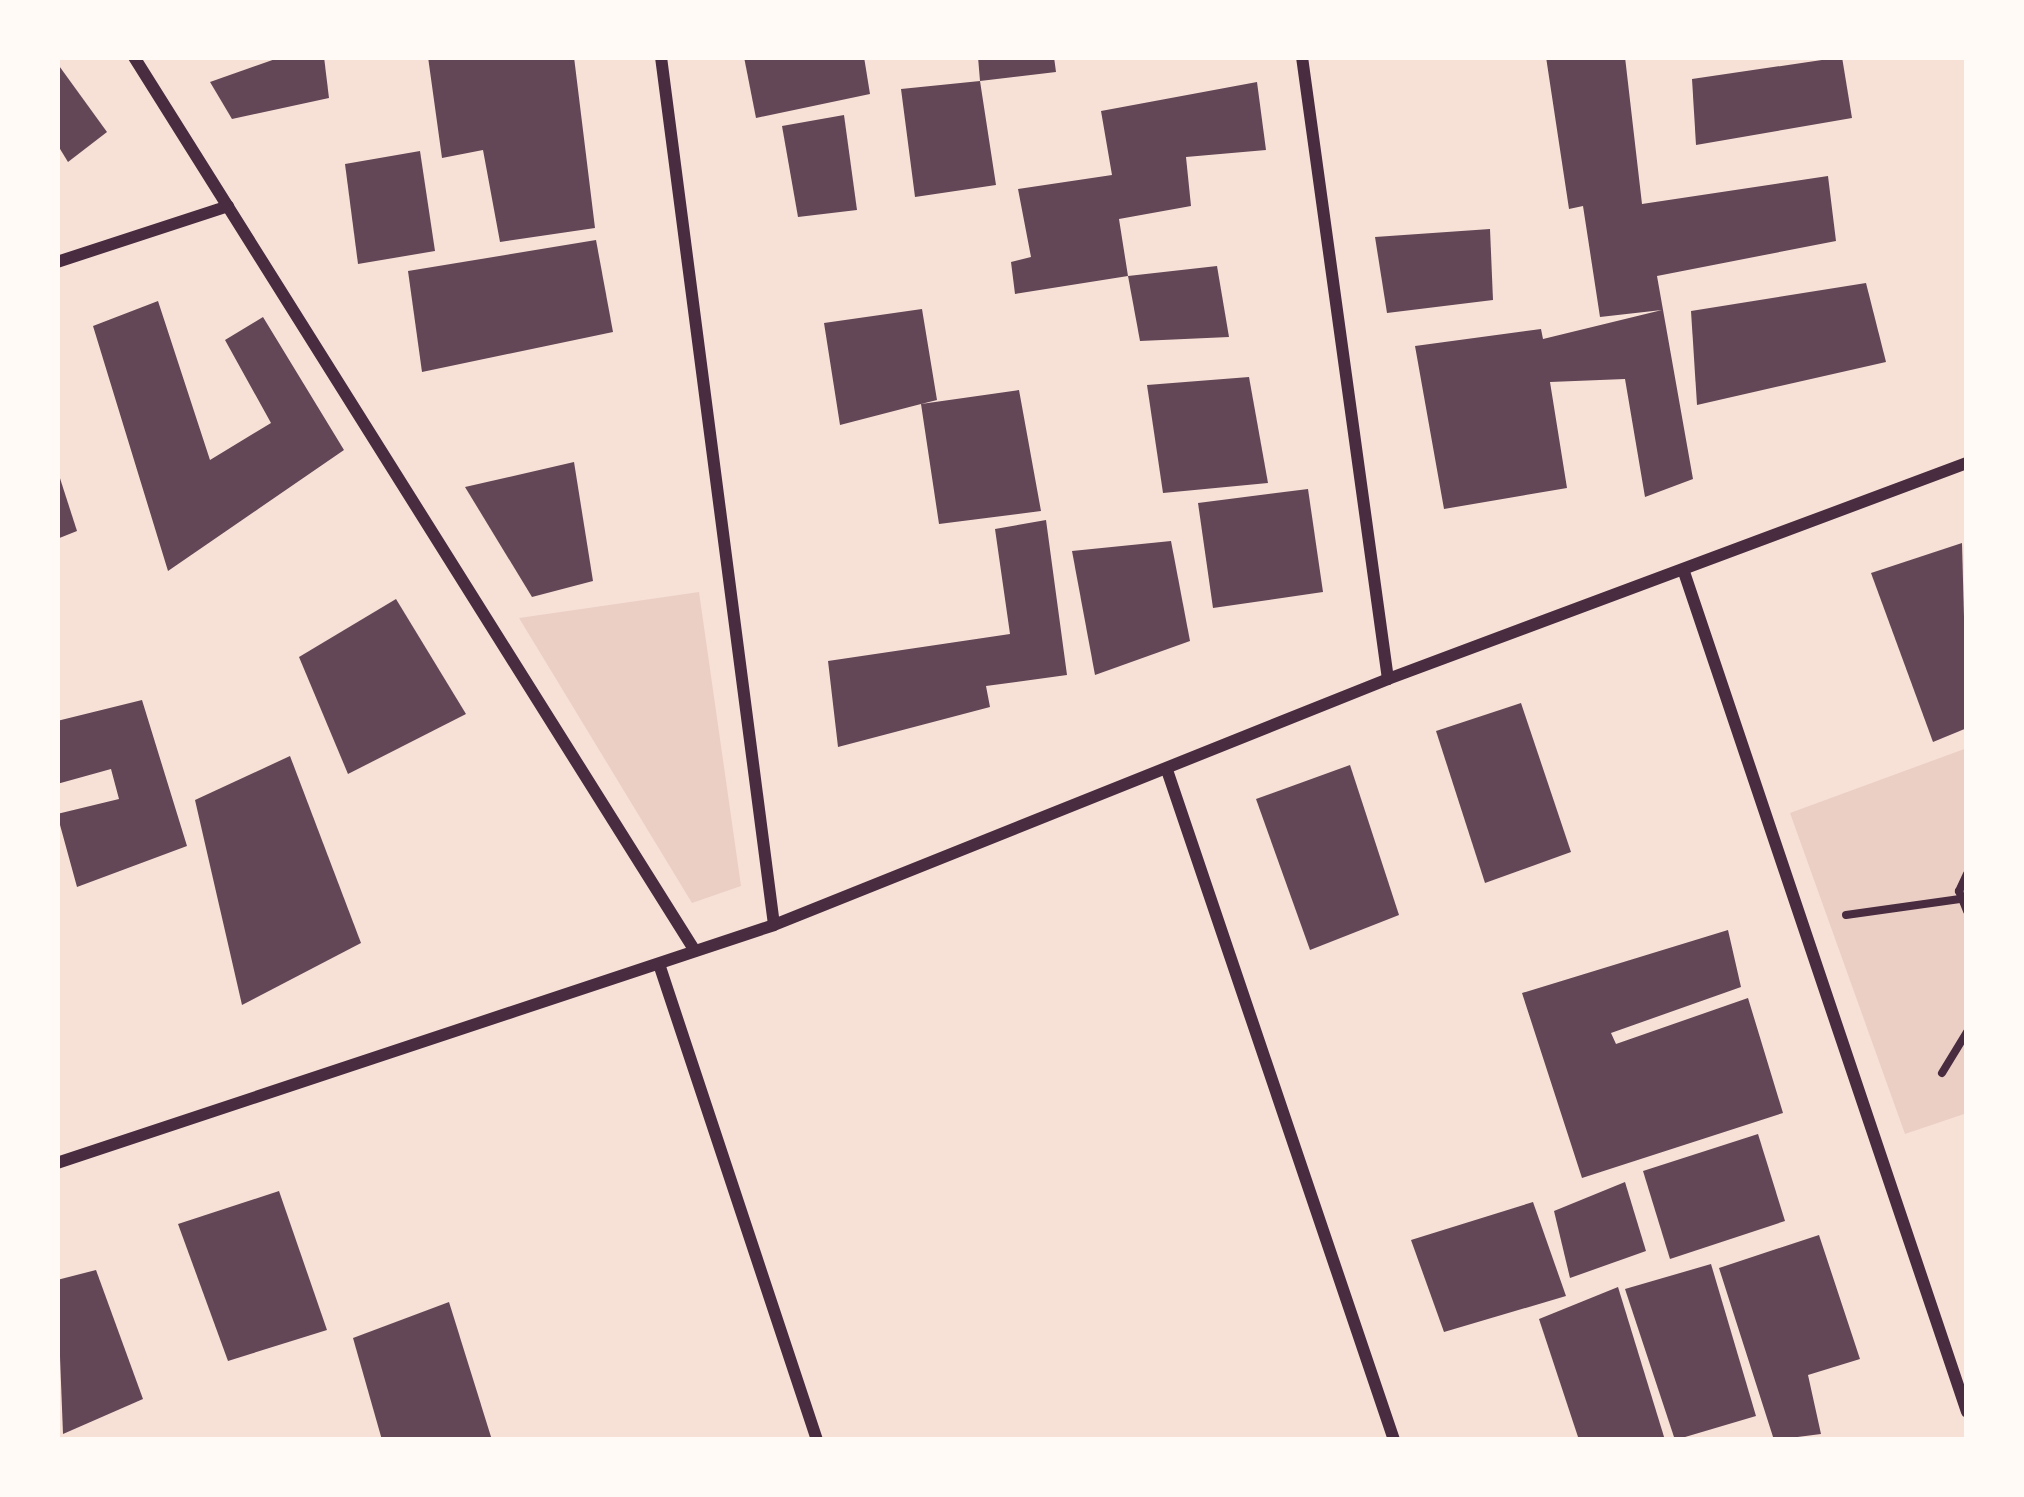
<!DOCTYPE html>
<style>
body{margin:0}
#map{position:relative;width:2024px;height:1497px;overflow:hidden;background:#f7e1d7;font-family:Mulish,sans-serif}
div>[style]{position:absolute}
.green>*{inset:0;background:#ebcfc5}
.building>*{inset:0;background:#644757}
.path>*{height:8px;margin:-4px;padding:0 4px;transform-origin:4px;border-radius:4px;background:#4a2c40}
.minor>*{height:12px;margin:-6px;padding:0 6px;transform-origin:6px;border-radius:6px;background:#4a2c40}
span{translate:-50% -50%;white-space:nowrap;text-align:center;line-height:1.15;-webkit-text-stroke:12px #fffaf5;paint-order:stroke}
.frame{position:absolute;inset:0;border:60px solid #fffaf5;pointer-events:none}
</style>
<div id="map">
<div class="green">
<div style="clip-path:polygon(699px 592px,741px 886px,692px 903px,519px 618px)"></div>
<div style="clip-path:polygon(1967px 748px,1967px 1113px,1905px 1134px,1790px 813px)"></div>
</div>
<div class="building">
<div style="clip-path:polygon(281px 57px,324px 57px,329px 98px,232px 119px,210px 82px)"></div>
<div style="clip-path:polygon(428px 57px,574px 57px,595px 228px,500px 242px,483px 150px,442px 158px)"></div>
<div style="clip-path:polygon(744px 57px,864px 57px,870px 94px,756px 118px)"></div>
<div style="clip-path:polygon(978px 57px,1054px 57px,1056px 72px,980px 81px,996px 185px,915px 197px,901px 89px,980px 81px)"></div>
<div style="clip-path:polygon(1546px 57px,1625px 57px,1642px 204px,1828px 176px,1836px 241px,1657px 276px,1693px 479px,1645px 497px,1625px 379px,1550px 382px,1567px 488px,1444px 509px,1415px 346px,1541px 329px,1543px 339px,1662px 310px,1600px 317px,1583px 206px,1569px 209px)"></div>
<div style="clip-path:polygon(1842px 57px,1852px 118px,1696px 145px,1692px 79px)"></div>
<div style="clip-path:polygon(57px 63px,107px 132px,68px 162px,57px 144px)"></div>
<div style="clip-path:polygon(1257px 82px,1266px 150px,1186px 157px,1191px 206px,1119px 219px,1128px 276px,1015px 294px,1011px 262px,1031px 257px,1018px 189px,1112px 175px,1101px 111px)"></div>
<div style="clip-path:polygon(844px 115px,857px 210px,798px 217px,782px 126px)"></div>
<div style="clip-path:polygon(420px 151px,435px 251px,358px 264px,345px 164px)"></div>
<div style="clip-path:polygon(1490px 229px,1493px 300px,1387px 313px,1375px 237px)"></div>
<div style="clip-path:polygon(596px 240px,613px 332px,422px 372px,408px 271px)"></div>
<div style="clip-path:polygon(1217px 266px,1229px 337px,1140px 341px,1128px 276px)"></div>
<div style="clip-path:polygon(1866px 283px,1886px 362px,1697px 405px,1691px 311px)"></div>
<div style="clip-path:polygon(158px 301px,210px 460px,271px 423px,225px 340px,263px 317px,344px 450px,168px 571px,93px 326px)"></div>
<div style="clip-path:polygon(922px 309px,937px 400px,921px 404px,1019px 390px,1041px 511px,939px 524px,921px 404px,840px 425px,824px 323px)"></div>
<div style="clip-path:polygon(1249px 377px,1268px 483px,1163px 493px,1147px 385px)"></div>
<div style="clip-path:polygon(574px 462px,593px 581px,532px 597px,465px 487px)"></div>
<div style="clip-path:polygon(57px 469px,77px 531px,57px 539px)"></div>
<div style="clip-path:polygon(1308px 489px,1323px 592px,1213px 608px,1198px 503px)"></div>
<div style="clip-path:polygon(1046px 520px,1067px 675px,986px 686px,990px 707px,838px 747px,828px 661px,1010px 634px,995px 529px)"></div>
<div style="clip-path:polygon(1171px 541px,1190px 641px,1095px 675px,1072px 551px)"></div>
<div style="clip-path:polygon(1962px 543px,1967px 728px,1933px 742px,1871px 573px)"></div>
<div style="clip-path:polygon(396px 599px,466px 714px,348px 774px,299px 657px)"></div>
<div style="clip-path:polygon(142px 700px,187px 846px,77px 887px,57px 814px,119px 799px,111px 769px,57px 784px,57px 721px)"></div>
<div style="clip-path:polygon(1521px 703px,1571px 852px,1485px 883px,1436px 731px)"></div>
<div style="clip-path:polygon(290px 756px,361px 943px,242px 1005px,195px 800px)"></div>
<div style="clip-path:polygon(1350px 765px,1399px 915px,1310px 950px,1256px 799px)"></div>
<div style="clip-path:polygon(1728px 930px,1741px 987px,1611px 1033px,1616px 1044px,1748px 998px,1783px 1113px,1582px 1178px,1522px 993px)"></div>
<div style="clip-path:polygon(1758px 1134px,1785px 1221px,1670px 1259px,1643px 1171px)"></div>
<div style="clip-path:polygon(1625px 1182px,1646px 1251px,1570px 1278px,1554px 1211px)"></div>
<div style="clip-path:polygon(279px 1191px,327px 1330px,228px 1361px,178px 1224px)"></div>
<div style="clip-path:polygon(1533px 1202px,1566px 1296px,1444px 1332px,1411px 1240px)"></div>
<div style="clip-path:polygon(1819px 1235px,1860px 1359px,1808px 1375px,1821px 1434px,1774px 1440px,1719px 1268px)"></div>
<div style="clip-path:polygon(1711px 1264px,1756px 1416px,1675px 1440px,1625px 1289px)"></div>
<div style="clip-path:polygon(96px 1270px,143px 1399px,63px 1434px,57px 1280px)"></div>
<div style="clip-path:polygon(1618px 1287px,1665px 1440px,1579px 1440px,1539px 1319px)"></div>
<div style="clip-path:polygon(449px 1302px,492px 1440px,382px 1440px,353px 1338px)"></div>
</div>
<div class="path">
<div style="left:1967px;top:874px;width:19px;rotate:115deg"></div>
<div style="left:1959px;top:891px;width:22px;rotate:68deg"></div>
<div style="left:1846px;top:915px;width:115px;rotate:-8deg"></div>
<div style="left:1942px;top:1073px;width:48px;rotate:-58.6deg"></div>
</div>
<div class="minor">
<div style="left:134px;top:57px;width:1055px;rotate:57.89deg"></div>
<div style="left:661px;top:57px;width:875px;rotate:82.58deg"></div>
<div style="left:1302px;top:57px;width:628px;rotate:82.13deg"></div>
<div style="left:57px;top:262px;width:180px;rotate:-18.1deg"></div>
<div style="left:1684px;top:572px;width:886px;rotate:71.38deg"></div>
<div style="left:1168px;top:773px;width:704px;rotate:71.28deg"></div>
<div style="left:659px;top:964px;width:502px;rotate:71.64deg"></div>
<div style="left:57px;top:1163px;width:755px;rotate:-18.36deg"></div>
<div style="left:774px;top:925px;width:661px;rotate:-21.83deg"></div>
<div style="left:1388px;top:679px;width:618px;rotate:-20.46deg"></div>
</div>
<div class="frame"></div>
</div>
